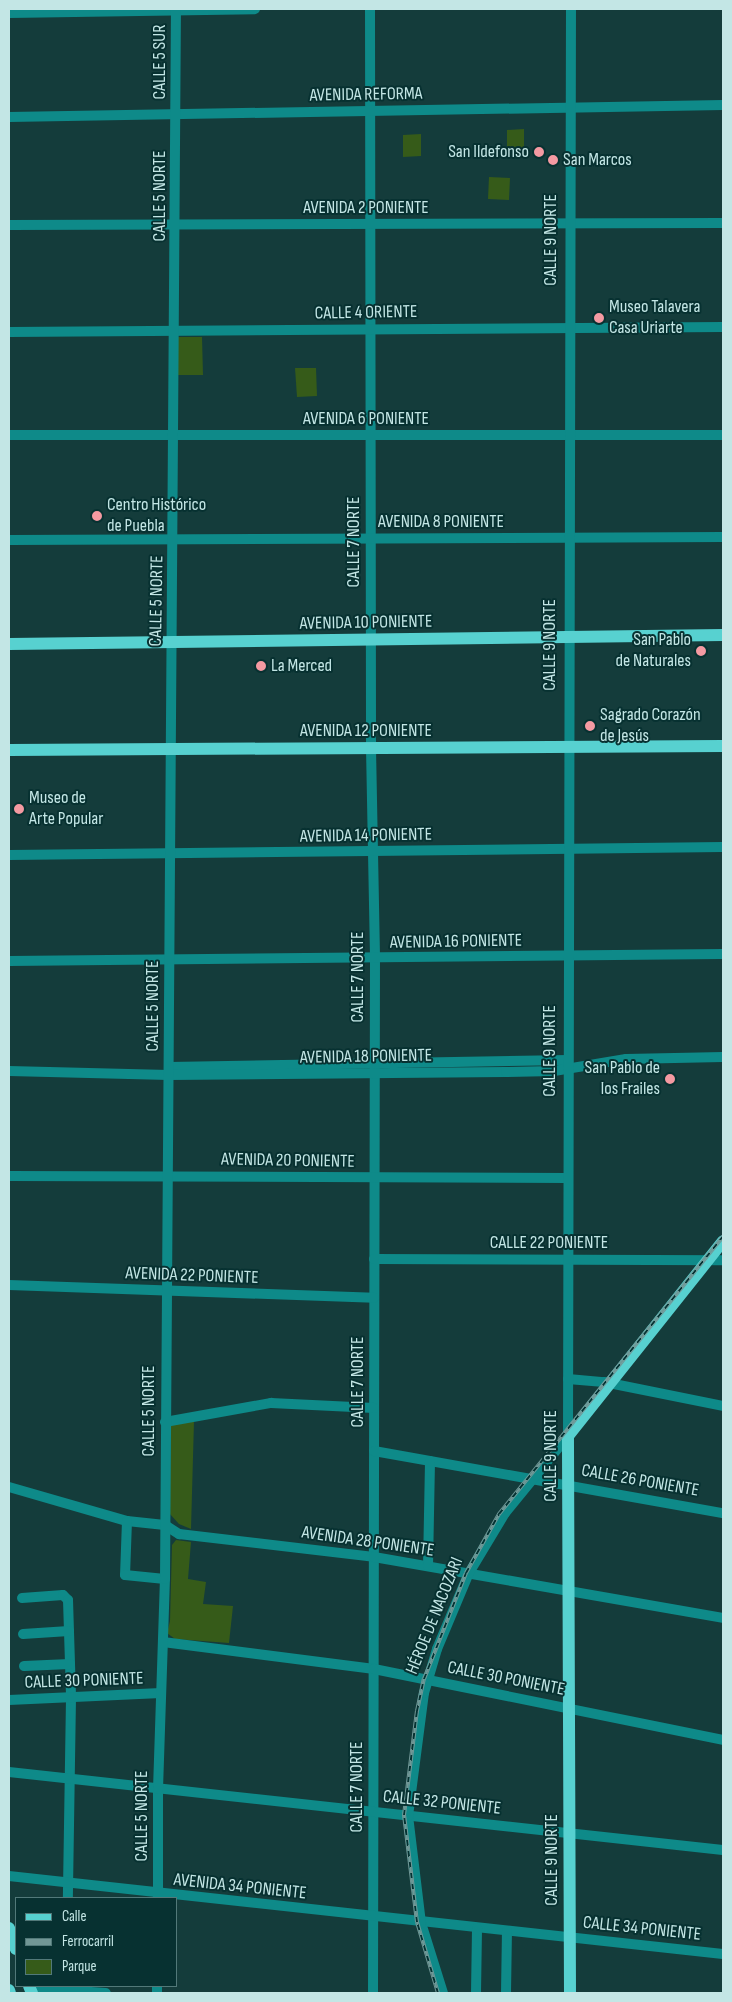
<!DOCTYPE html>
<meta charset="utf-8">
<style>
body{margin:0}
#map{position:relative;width:732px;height:2002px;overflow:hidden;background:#143c3b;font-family:"Sofia Sans Condensed",sans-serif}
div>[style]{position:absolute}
.green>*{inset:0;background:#365b19}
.minor>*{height:10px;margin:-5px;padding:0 5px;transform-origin:5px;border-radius:5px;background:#0e8a89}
.major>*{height:12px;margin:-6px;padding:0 6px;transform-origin:6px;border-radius:6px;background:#57d1d0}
.rail>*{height:4px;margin-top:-2px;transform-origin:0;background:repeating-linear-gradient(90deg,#073131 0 5.5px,#719796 0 11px);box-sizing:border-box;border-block:1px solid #719796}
.dots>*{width:14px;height:14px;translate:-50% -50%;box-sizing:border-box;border:2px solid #073131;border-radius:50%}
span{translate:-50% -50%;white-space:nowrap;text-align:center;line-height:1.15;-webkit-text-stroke:4px #073131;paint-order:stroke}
.street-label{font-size:18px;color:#c3e6e5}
.poi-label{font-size:18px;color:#c3e6e5}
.right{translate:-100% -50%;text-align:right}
.left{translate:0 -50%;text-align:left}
.frame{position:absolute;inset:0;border:10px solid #c3e6e5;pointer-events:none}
.legend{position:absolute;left:15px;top:1897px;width:162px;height:90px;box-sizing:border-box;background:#073131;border:1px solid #527979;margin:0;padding:6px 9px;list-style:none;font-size:15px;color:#c3e6e5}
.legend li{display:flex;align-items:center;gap:10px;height:25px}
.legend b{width:25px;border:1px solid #527979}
</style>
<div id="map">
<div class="green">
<div style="clip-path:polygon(524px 129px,524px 155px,507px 155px,507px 130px)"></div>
<div style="clip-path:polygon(421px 134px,421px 156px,403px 157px,403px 135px)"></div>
<div style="clip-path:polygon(489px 177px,510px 178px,509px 200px,488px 199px)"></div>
<div style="clip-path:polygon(177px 337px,202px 337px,203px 375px,177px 375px)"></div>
<div style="clip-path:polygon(295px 368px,316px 368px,317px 396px,297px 397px)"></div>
<div style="clip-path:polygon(194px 1421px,191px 1529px,179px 1524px,169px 1513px,171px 1423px)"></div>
<div style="clip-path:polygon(176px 1540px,191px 1542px,188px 1579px,206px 1582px,203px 1604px,233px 1606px,229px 1643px,175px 1639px,167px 1633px,170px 1621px,172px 1545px)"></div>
</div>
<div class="minor">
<div style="left:370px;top:9px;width:739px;rotate:89.92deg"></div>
<div style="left:371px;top:748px;width:212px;rotate:88.9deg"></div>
<div style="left:375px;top:960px;width:1033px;rotate:90.11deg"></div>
<div style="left:9px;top:13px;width:246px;rotate:-0.9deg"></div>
<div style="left:9px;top:117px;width:714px;rotate:-0.96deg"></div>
<div style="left:9px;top:225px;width:714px;rotate:-0.16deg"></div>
<div style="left:9px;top:332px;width:714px;rotate:-0.4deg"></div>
<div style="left:9px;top:435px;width:714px"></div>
<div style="left:9px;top:540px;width:714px;rotate:-0.24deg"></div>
<div style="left:9px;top:855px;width:714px;rotate:-0.64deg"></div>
<div style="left:9px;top:961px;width:714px;rotate:-0.56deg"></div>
<div style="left:169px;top:1067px;width:399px;rotate:-1deg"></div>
<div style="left:9px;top:1071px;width:160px;rotate:1.4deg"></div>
<div style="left:169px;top:1075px;width:337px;rotate:-0.5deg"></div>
<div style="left:506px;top:1072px;width:48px;rotate:-1.2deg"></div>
<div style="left:554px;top:1071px;width:73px;rotate:-9.5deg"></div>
<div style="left:626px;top:1059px;width:97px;rotate:-1.2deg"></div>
<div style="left:9px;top:1176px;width:559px;rotate:0.2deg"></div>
<div style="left:374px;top:1259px;width:349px;rotate:0.2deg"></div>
<div style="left:9px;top:1285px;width:365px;rotate:2deg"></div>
<div style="left:568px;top:1379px;width:36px;rotate:5deg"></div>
<div style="left:604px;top:1382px;width:121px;rotate:11.4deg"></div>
<div style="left:165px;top:1422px;width:108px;rotate:-10.2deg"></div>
<div style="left:271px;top:1403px;width:103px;rotate:2.8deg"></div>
<div style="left:374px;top:1451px;width:354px;rotate:10.1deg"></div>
<div style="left:9px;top:1487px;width:123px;rotate:16.1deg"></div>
<div style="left:127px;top:1521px;width:38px;rotate:6deg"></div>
<div style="left:165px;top:1525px;width:17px;rotate:33deg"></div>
<div style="left:179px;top:1534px;width:196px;rotate:6.7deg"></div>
<div style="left:374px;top:1557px;width:354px;rotate:9.9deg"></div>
<div style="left:127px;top:1521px;width:54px;rotate:92.1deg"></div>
<div style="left:125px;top:1575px;width:40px;rotate:5.7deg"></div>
<div style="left:428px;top:1566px;width:105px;rotate:-88.9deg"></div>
<div style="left:22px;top:1598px;width:41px;rotate:-4.2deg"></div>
<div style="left:63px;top:1595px;width:7px;rotate:45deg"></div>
<div style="left:68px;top:1600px;width:98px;rotate:88.2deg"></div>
<div style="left:71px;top:1698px;width:200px;rotate:90.9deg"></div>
<div style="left:23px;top:1634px;width:46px;rotate:-3.7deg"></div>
<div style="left:163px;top:1642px;width:213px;rotate:7.3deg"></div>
<div style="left:374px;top:1669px;width:356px;rotate:11.5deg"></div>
<div style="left:24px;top:1666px;width:46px;rotate:-2.5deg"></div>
<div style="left:9px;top:1700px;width:152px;rotate:-2.6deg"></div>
<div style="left:9px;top:1772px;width:718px;rotate:6.23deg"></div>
<div style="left:9px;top:1876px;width:718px;rotate:6.23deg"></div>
<div style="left:158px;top:1898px;width:109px;rotate:-90deg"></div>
<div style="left:158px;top:1789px;width:210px;rotate:-88.1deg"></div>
<div style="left:165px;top:1579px;width:1570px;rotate:-89.6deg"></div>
<div style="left:30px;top:1988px;width:76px;rotate:3.8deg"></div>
<div style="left:157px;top:1993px;width:7px;rotate:-90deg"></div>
<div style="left:443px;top:1993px;width:73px;rotate:-107.4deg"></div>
<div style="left:421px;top:1923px;width:108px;rotate:-96.9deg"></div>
<div style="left:408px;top:1816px;width:124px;rotate:-82.6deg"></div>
<div style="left:424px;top:1693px;width:46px;rotate:-73.5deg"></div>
<div style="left:437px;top:1649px;width:82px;rotate:-67.2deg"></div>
<div style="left:469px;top:1573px;width:70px;rotate:-59deg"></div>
<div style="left:505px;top:1513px;width:99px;rotate:-50.7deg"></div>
<div style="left:568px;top:1436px;width:1427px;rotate:-89.88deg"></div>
<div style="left:476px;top:1993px;width:65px;rotate:-89.1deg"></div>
<div style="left:506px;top:1993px;width:62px;rotate:-89.1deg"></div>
</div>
<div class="major">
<div style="left:9px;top:644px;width:714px;rotate:-0.72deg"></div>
<div style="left:9px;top:750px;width:714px;rotate:-0.32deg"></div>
<div style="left:9px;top:1928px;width:22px;rotate:72deg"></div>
<div style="left:29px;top:1986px;width:8px;rotate:67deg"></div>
<div style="left:9px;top:1990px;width:3px;rotate:72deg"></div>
<div style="left:570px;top:1993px;width:557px;rotate:-90.21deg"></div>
<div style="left:568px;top:1436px;width:249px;rotate:-51.5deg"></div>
</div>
<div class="rail">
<div style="left:438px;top:1993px;width:74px;rotate:-106.5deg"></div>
<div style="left:417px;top:1922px;width:108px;rotate:-96.9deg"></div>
<div style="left:404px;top:1815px;width:105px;rotate:-82.9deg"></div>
<div style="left:417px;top:1711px;width:33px;rotate:-78deg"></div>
<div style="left:424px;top:1679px;width:114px;rotate:-68.4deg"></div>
<div style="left:466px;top:1573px;width:68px;rotate:-60.8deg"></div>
<div style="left:499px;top:1514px;width:357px;rotate:-51.1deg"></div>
</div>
<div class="dots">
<div style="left:539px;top:152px;background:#f49aa2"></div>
<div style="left:553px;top:160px;background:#f49aa2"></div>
<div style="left:599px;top:318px;background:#f49aa2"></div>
<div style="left:97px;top:516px;background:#f49aa2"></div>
<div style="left:701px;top:651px;background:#f49aa2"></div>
<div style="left:261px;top:666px;background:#f49aa2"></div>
<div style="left:590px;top:726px;background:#f49aa2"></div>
<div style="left:19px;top:809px;background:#f49aa2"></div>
<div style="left:670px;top:1079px;background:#f49aa2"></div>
</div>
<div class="street-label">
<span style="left:160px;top:62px;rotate:-90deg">CALLE 5 SUR</span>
<span style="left:366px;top:95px;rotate:-1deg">AVENIDA REFORMA</span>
<span style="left:160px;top:196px;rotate:-90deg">CALLE 5 NORTE</span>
<span style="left:366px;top:208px">AVENIDA 2 PONIENTE</span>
<span style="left:551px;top:240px;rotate:-90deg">CALLE 9 NORTE</span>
<span style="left:366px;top:313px;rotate:-1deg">CALLE 4 ORIENTE</span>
<span style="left:366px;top:419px">AVENIDA 6 PONIENTE</span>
<span style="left:441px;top:522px">AVENIDA 8 PONIENTE</span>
<span style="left:354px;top:542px;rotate:-90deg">CALLE 7 NORTE</span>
<span style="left:157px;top:601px;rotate:-89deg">CALLE 5 NORTE</span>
<span style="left:366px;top:623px;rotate:-1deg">AVENIDA 10 PONIENTE</span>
<span style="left:550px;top:645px;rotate:-90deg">CALLE 9 NORTE</span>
<span style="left:366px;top:731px">AVENIDA 12 PONIENTE</span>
<span style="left:366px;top:836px;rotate:-1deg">AVENIDA 14 PONIENTE</span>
<span style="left:456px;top:942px;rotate:-1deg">AVENIDA 16 PONIENTE</span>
<span style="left:358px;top:977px;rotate:-90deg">CALLE 7 NORTE</span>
<span style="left:153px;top:1006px;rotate:-90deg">CALLE 5 NORTE</span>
<span style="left:550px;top:1051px;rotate:-90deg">CALLE 9 NORTE</span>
<span style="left:366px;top:1057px;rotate:-1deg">AVENIDA 18 PONIENTE</span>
<span style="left:288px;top:1161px;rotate:1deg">AVENIDA 20 PONIENTE</span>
<span style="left:549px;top:1243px">CALLE 22 PONIENTE</span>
<span style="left:192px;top:1276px;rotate:2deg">AVENIDA 22 PONIENTE</span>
<span style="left:358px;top:1382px;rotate:-90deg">CALLE 7 NORTE</span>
<span style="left:149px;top:1411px;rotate:-90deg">CALLE 5 NORTE</span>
<span style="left:551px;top:1456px;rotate:-90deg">CALLE 9 NORTE</span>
<span style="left:640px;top:1481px;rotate:10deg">CALLE 26 PONIENTE</span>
<span style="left:368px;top:1542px;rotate:8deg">AVENIDA 28 PONIENTE</span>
<span style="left:435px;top:1616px;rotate:-68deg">HÉROE DE NACOZARI</span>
<span style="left:506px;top:1679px;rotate:11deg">CALLE 30 PONIENTE</span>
<span style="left:84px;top:1681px;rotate:-2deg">CALLE 30 PONIENTE</span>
<span style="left:357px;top:1787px;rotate:-90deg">CALLE 7 NORTE</span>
<span style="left:442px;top:1803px;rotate:6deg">CALLE 32 PONIENTE</span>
<span style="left:142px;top:1816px;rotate:-90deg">CALLE 5 NORTE</span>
<span style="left:552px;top:1860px;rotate:-90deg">CALLE 9 NORTE</span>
<span style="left:240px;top:1887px;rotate:6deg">AVENIDA 34 PONIENTE</span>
<span style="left:642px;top:1929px;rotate:6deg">CALLE 34 PONIENTE</span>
</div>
<div class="poi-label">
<span class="right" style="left:529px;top:152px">San Ildefonso</span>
<span class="left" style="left:563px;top:160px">San Marcos</span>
<span class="left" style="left:609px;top:318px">Museo Talavera<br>Casa Uriarte</span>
<span class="left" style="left:107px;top:516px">Centro Histórico<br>de Puebla</span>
<span class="right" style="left:691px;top:651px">San Pablo<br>de Naturales</span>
<span class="left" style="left:271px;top:666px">La Merced</span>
<span class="left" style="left:600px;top:726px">Sagrado Corazón<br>de Jesús</span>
<span class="left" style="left:29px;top:809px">Museo de<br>Arte Popular</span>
<span class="right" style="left:660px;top:1079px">San Pablo de<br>los Frailes</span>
</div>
<div class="frame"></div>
<ul class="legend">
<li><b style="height:6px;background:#57d1d0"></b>Calle</li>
<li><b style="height:6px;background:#719796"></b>Ferrocarril</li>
<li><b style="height:14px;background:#365b19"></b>Parque</li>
</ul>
</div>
